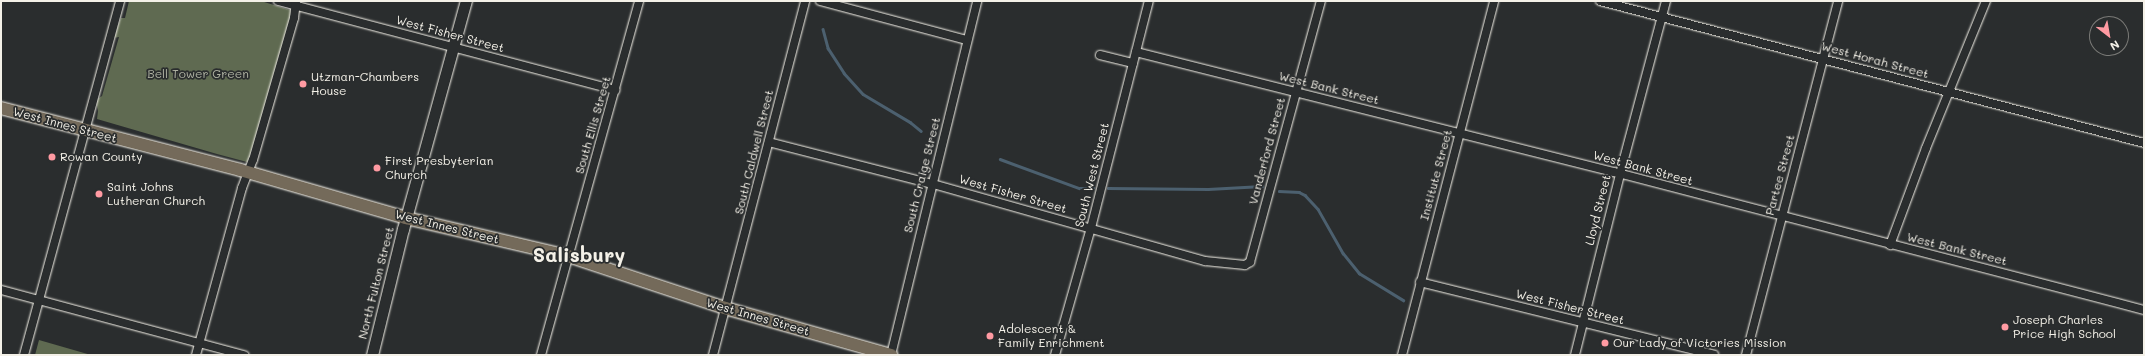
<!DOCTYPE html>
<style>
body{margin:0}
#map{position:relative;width:2145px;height:356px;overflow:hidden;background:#2a2d2e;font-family:Mali,sans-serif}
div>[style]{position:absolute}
.green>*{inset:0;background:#5f6a51}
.stream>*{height:2.5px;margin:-1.25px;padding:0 1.25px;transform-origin:1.25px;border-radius:1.25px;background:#4c606f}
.roads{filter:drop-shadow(0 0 1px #f4f1e8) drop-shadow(0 0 1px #f4f1e8)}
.street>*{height:8px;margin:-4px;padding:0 4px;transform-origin:4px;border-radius:4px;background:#2a2d2e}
.secondary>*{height:11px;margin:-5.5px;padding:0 5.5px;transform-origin:5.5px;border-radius:5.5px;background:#2a2d2e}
.primary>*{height:12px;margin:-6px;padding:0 6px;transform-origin:6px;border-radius:6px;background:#746a5a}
.dots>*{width:11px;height:11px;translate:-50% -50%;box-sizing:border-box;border:2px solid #2a2d2e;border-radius:50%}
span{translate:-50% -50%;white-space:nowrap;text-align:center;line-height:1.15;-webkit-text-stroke:3.5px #2a2d2e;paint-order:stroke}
.street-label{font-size:12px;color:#f4f1e8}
.park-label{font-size:12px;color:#b1b4a4}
.poi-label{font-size:12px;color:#f4f1e8}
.left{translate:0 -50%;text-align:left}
.town-label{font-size:20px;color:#f4f1e8;font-weight:700}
.frame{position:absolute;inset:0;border:2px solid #f4f1e8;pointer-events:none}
.north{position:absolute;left:2089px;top:16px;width:40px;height:40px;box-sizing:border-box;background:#2a2d2e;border:1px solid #7b7b78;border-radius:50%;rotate:149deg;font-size:11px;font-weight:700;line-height:16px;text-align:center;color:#f4f1e8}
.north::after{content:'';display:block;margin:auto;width:14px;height:18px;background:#ff9aa2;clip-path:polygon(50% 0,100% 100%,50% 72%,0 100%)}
</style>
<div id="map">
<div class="green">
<div style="clip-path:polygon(129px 1px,261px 1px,290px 10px,292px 13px,249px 161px,247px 162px,217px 154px,97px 119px,98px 111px,96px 100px,102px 96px,119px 37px,113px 38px,121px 18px,125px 18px)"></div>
<div style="clip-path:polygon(39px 340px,91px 355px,35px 355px)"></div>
</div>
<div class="stream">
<div style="left:823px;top:29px;width:20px;rotate:75deg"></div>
<div style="left:828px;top:48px;width:30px;rotate:57deg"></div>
<div style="left:844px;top:73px;width:28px;rotate:48deg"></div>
<div style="left:863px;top:94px;width:55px;rotate:30.8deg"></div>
<div style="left:910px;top:122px;width:14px;rotate:39deg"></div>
<div style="left:1000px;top:159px;width:84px;rotate:20.2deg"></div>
<div style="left:1079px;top:188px;width:15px"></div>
<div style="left:1108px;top:188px;width:100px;rotate:0.6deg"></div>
<div style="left:1208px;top:189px;width:54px;rotate:-3.2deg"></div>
<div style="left:1279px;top:191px;width:20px;rotate:3deg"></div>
<div style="left:1299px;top:192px;width:7px;rotate:27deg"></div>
<div style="left:1305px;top:195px;width:19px;rotate:47deg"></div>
<div style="left:1318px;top:209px;width:51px;rotate:60.4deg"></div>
<div style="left:1343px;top:253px;width:26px;rotate:51deg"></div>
<div style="left:1359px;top:273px;width:52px;rotate:31.5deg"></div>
</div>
<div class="roads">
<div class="street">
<div style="left:278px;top:1px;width:349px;rotate:14.8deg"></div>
<div style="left:820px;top:1px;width:152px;rotate:14.9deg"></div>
<div style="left:1600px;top:1px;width:562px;rotate:14.63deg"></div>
<div style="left:1136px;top:52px;width:493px;rotate:14.1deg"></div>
<div style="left:1614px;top:172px;width:548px;rotate:14.59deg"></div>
<div style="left:1100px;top:55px;width:34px;rotate:14deg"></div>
<div style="left:769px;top:142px;width:169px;rotate:14.4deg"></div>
<div style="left:933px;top:184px;width:283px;rotate:15.8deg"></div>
<div style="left:1205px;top:261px;width:40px;rotate:5.7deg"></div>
<div style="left:1245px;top:265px;width:6px;rotate:-31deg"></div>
<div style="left:1250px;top:262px;width:270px;rotate:-74.8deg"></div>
<div style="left:1890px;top:245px;width:103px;rotate:-69.6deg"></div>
<div style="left:1926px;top:148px;width:159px;rotate:-67.8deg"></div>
<div style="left:1420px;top:282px;width:303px;rotate:13.9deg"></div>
<div style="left:1px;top:290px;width:252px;rotate:15deg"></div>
<div style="left:24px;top:355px;width:367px;rotate:-74.8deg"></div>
<div style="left:196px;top:355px;width:173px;rotate:-74.6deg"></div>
<div style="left:242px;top:188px;width:30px;rotate:-69deg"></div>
<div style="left:253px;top:160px;width:148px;rotate:-73.9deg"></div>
<div style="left:294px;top:18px;width:17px;rotate:-83deg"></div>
<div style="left:541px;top:355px;width:367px;rotate:-74.5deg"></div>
<div style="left:713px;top:355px;width:366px;rotate:-75.4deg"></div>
<div style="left:891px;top:355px;width:364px;rotate:-76.3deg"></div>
<div style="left:1055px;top:355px;width:132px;rotate:-74.2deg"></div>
<div style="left:1091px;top:228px;width:234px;rotate:-75.7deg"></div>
<div style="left:1402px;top:355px;width:366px;rotate:-75.4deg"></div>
<div style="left:1575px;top:355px;width:187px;rotate:-76deg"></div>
<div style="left:1620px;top:174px;width:179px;rotate:-75.1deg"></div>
<div style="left:1746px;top:355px;width:366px;rotate:-75.4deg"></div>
</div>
<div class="secondary">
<div style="left:372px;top:355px;width:130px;rotate:-76.2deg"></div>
<div style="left:403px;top:229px;width:237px;rotate:-74.6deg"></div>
</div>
<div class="primary">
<div style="left:1px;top:108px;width:247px;rotate:14.5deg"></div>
<div style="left:240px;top:170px;width:173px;rotate:16.1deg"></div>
<div style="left:406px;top:218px;width:166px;rotate:13.2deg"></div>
<div style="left:568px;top:256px;width:165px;rotate:18.3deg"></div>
<div style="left:725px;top:308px;width:173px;rotate:15.8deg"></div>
</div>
</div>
<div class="dots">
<div style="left:303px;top:84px;background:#ff9aa2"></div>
<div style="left:52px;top:157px;background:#ff9aa2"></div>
<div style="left:377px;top:168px;background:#ff9aa2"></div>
<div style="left:99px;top:194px;background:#ff9aa2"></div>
<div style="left:2005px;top:327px;background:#ff9aa2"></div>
<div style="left:990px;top:336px;background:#ff9aa2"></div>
<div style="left:1605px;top:343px;background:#ff9aa2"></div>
</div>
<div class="street-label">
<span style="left:450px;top:34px;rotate:15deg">West Fisher Street</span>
<span style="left:1875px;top:60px;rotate:15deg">West Horah Street</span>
<span style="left:1329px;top:88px;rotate:14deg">West Bank Street</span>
<span style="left:65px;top:125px;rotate:15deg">West Innes Street</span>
<span style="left:593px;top:125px;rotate:-74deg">South Ellis Street</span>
<span style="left:1267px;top:151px;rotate:-75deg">Vanderford Street</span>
<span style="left:754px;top:152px;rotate:-76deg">South Caldwell Street</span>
<span style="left:1643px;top:168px;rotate:15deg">West Bank Street</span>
<span style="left:922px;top:175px;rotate:-76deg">South Craige Street</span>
<span style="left:1092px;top:175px;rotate:-76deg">South West Street</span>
<span style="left:1436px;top:175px;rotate:-75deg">Institute Street</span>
<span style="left:1780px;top:175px;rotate:-75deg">Partee Street</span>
<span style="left:1013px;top:194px;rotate:16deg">West Fisher Street</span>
<span style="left:1598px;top:210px;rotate:-76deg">Lloyd Street</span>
<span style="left:447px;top:227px;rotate:14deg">West Innes Street</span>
<span style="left:1957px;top:249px;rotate:14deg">West Bank Street</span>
<span style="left:376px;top:283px;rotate:-76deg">North Fulton Street</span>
<span style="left:1570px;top:307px;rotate:14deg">West Fisher Street</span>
<span style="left:758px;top:317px;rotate:16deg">West Innes Street</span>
</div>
<div class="park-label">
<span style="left:198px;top:74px">Bell Tower Green</span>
</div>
<div class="poi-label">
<span class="left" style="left:311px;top:84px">Utzman-Chambers<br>House</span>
<span class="left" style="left:60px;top:157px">Rowan County</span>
<span class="left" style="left:385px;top:168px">First Presbyterian<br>Church</span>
<span class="left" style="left:107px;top:194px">Saint Johns<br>Lutheran Church</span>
<span class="left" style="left:2013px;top:327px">Joseph Charles<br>Price High School</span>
<span class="left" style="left:998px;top:336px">Adolescent &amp;<br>Family Enrichment</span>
<span class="left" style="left:1613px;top:343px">Our Lady of Victories Mission</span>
</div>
<div class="town-label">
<span style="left:579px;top:254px">Salisbury</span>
</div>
<div class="frame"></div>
<div class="north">N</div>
</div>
